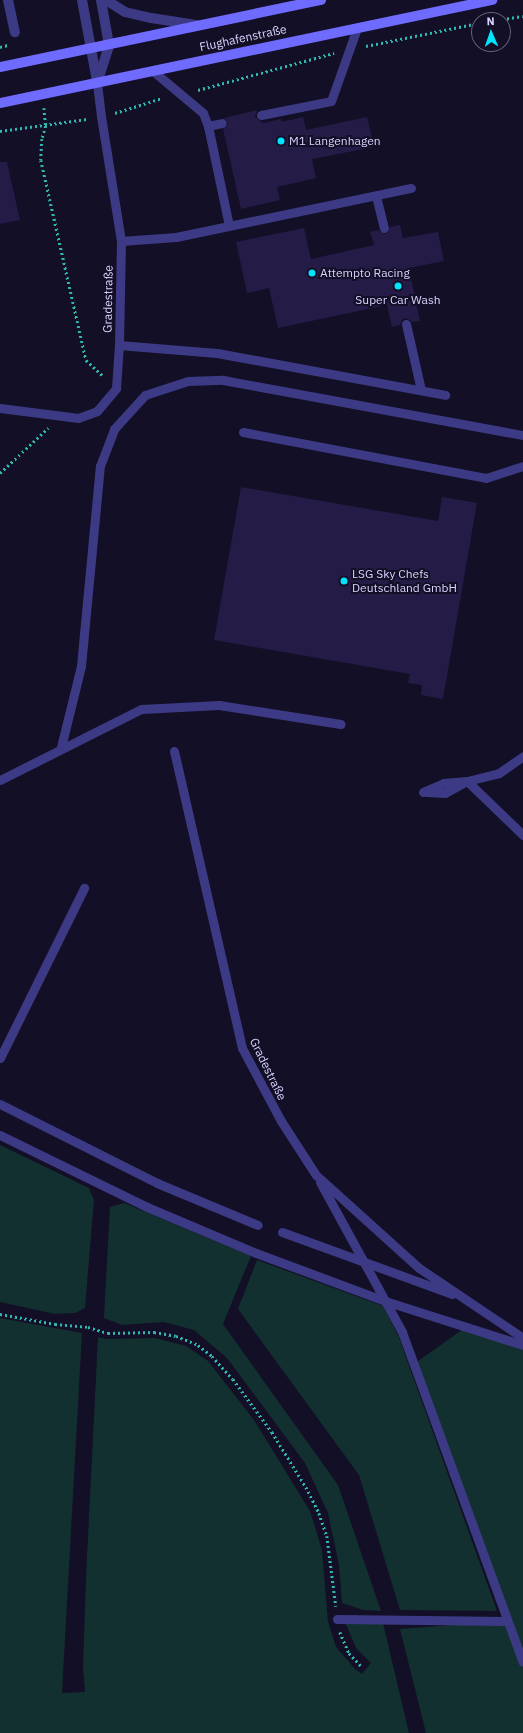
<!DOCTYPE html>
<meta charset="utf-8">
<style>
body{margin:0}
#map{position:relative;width:523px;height:1733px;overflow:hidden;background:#130f26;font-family:"IBM Plex Sans",sans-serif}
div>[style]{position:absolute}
.green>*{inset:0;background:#12302f}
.building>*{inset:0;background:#241b47}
.path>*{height:2.5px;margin-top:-1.25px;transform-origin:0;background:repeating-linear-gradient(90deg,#2fb8b0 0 2px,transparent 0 5px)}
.service>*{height:9px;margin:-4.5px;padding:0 4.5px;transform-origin:4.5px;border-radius:4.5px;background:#3d3a85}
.minor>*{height:10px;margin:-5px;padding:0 5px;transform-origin:5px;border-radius:5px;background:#3d3a85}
.tertiary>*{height:10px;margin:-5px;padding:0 5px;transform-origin:5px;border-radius:5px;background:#3d3a85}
.secondary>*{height:10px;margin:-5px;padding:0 5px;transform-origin:5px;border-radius:5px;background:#6f6bff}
.dots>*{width:11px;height:11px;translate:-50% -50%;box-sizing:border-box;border:2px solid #130f26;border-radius:50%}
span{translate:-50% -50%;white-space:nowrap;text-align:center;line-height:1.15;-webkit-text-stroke:4px #130f26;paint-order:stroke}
.street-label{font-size:12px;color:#d9d4ff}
.poi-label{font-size:12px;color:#d9d4ff}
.left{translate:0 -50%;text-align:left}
.north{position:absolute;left:471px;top:12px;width:40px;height:40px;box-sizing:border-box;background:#130f26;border:1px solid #625e7d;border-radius:50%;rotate:358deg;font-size:11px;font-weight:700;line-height:16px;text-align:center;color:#d9d4ff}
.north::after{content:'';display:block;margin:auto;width:14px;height:18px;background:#00e5ff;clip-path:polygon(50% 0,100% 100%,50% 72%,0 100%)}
</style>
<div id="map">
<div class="green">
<div style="clip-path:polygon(0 1145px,89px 1188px,94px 1200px,85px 1308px,75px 1313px,55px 1314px,0 1302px)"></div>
<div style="clip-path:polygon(124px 1203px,251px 1256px,223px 1324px,338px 1485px,381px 1611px,363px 1610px,342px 1603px,339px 1565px,328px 1513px,305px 1463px,227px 1358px,194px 1330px,164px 1322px,122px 1325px,104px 1318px,110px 1207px)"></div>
<div style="clip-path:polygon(257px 1260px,383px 1306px,398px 1335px,497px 1611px,400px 1610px,359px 1475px,238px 1309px)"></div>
<div style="clip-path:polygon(0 1318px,82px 1333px,62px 1693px,85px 1692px,83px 1668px,86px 1577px,98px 1337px,107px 1339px,155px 1338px,186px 1346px,208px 1361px,254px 1420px,310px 1511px,322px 1550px,328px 1622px,336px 1647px,355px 1669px,362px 1674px,371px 1663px,356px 1648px,345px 1622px,383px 1623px,409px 1733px,0 1733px)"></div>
<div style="clip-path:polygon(466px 1327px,523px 1345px,523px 1733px,426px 1733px,400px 1629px,507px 1621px,414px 1364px)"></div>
</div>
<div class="building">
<div style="clip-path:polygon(257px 110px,255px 117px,263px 123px,281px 119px,282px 122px,303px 117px,306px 130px,367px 117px,374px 147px,312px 159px,316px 178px,277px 187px,280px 200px,241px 209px,223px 129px,228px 124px,224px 118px)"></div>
<div style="clip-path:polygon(0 162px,7px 162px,20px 220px,0 224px)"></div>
<div style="clip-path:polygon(400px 225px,403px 238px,438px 232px,444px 261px,409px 268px,420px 321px,412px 322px,410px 320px,405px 318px,402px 320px,400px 325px,392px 327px,387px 305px,278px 328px,269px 288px,247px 293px,236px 242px,304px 228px,311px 259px,374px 245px,370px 232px,378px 230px,385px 234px,388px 232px,390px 227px)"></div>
<div style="clip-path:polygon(241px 487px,438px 521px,442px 497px,477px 503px,443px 699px,421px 695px,422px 685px,408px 683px,410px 674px,214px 640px)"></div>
</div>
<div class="path">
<div style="left:497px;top:20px;width:26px;rotate:-9deg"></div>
<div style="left:366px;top:46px;width:115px;rotate:-11.5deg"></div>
<div style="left:0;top:47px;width:8px;rotate:-14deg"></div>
<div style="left:198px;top:90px;width:141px;rotate:-15.2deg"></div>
<div style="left:44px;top:108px;width:18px;rotate:84deg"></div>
<div style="left:46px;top:126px;width:14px;rotate:107deg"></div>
<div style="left:42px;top:139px;width:21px;rotate:93deg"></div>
<div style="left:41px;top:160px;width:205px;rotate:77.3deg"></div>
<div style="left:86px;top:360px;width:23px;rotate:43deg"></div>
<div style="left:115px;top:113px;width:49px;rotate:-17.7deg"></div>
<div style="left:0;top:131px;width:88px;rotate:-7.9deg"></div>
<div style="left:0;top:473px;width:66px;rotate:-43.2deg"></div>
<div style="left:0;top:1314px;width:56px;rotate:10.3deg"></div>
<div style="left:55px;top:1324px;width:33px;rotate:5deg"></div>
<div style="left:88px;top:1327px;width:21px;rotate:17deg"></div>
<div style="left:108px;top:1333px;width:46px;rotate:-1.2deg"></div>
<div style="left:154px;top:1332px;width:22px;rotate:10deg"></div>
<div style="left:176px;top:1336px;width:24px;rotate:22deg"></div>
<div style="left:198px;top:1345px;width:18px;rotate:38deg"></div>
<div style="left:212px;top:1356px;width:31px;rotate:48deg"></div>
<div style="left:233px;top:1379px;width:66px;rotate:53.7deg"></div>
<div style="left:272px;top:1432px;width:65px;rotate:58.3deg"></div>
<div style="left:306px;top:1487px;width:29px;rotate:63deg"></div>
<div style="left:319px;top:1513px;width:24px;rotate:71deg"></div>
<div style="left:327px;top:1536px;width:71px;rotate:82.7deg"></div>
<div style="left:340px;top:1632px;width:23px;rotate:67deg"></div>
<div style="left:349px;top:1653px;width:18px;rotate:47deg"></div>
</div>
<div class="service">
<div style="left:153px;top:71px;width:65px;rotate:40deg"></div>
<div style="left:203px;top:113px;width:14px;rotate:69deg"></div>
<div style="left:208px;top:126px;width:102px;rotate:78.1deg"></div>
<div style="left:261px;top:115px;width:71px;rotate:-11.3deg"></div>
<div style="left:331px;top:101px;width:77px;rotate:-70.4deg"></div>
<div style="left:208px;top:126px;width:14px;rotate:-12deg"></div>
<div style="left:376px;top:196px;width:33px;rotate:76deg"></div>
<div style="left:121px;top:241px;width:55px;rotate:-4.2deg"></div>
<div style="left:176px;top:237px;width:240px;rotate:-11.8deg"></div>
<div style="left:406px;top:324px;width:68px;rotate:77.2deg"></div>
<div style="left:119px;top:345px;width:98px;rotate:4.7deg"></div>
<div style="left:217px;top:353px;width:232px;rotate:10.4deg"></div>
<div style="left:0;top:408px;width:79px;rotate:7.3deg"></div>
<div style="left:78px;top:418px;width:20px;rotate:-20deg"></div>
<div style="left:97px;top:411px;width:30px;rotate:-50deg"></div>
<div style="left:116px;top:388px;width:43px;rotate:-86deg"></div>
<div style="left:119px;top:345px;width:104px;rotate:-88.9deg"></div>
<div style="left:121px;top:241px;width:127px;rotate:-99.1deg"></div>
<div style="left:101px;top:116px;width:33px;rotate:-97deg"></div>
<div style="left:243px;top:432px;width:247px;rotate:10.7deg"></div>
<div style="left:486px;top:478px;width:39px;rotate:-18deg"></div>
<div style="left:61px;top:747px;width:83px;rotate:-76.1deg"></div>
<div style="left:81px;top:666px;width:201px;rotate:-84.6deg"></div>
<div style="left:100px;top:466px;width:40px;rotate:-69deg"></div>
<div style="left:114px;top:429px;width:46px;rotate:-47.6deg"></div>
<div style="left:145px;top:395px;width:45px;rotate:-18deg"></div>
<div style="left:188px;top:381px;width:35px;rotate:-2deg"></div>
<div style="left:223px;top:380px;width:305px;rotate:10.4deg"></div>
<div style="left:174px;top:751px;width:305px;rotate:77.1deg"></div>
<div style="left:242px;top:1048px;width:83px;rotate:61.9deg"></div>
<div style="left:281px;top:1121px;width:64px;rotate:57.1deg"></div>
<div style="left:316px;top:1175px;width:139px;rotate:42.1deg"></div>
<div style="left:419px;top:1268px;width:125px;rotate:33.9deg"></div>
<div style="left:0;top:780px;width:158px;rotate:-26.7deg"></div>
<div style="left:141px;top:709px;width:78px;rotate:-2.9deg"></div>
<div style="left:219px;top:705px;width:123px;rotate:8.9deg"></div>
<div style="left:467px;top:781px;width:78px;rotate:44deg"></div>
<div style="left:423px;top:792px;width:23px;rotate:-23deg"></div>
<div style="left:444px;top:783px;width:23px;rotate:-5deg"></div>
<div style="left:467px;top:781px;width:33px;rotate:-14deg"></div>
<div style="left:499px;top:773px;width:29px;rotate:-35deg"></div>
<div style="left:427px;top:792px;width:18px;rotate:3deg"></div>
<div style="left:445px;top:793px;width:23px;rotate:-29deg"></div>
<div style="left:0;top:1058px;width:190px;rotate:-63.7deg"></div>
<div style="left:0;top:1104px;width:176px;rotate:26.7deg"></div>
<div style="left:157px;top:1183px;width:109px;rotate:22.6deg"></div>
<div style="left:0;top:1135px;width:164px;rotate:26.1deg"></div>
<div style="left:147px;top:1207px;width:118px;rotate:22.9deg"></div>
<div style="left:256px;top:1253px;width:138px;rotate:20.4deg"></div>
<div style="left:385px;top:1301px;width:145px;rotate:17.7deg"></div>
<div style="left:320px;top:1182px;width:171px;rotate:61.3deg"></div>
<div style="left:402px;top:1332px;width:351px;rotate:69.9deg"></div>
<div style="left:282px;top:1232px;width:181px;rotate:20deg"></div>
<div style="left:337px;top:1619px;width:170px;rotate:0.7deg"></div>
</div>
<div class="minor">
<div style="left:8px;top:0;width:33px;rotate:78deg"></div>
</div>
<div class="tertiary">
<div style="left:82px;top:0;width:82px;rotate:79.5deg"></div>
<div style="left:106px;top:0;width:22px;rotate:32deg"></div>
<div style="left:125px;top:12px;width:27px;rotate:13deg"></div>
<div style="left:151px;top:18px;width:47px;rotate:8.7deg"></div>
<div style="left:97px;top:83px;width:40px;rotate:-72deg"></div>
<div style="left:109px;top:45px;width:46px;rotate:-100.1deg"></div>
</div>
<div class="secondary">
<div style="left:0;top:67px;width:328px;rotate:-11.8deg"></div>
<div style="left:0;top:103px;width:503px;rotate:-11.82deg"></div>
</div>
<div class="dots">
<div style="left:281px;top:141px;background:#00e5ff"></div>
<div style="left:312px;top:273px;background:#00e5ff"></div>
<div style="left:398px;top:286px;background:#00e5ff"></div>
<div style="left:344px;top:581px;background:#00e5ff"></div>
</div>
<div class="street-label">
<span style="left:243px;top:38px;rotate:-12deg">Flughafenstraße</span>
<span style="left:108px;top:299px;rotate:-89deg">Gradestraße</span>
<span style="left:268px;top:1069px;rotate:64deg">Gradestraße</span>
</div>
<div class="poi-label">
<span class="left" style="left:289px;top:141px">M1 Langenhagen</span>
<span class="left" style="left:320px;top:273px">Attempto Racing</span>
<span style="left:398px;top:300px">Super Car Wash</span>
<span class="left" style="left:352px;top:581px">LSG Sky Chefs<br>Deutschland GmbH</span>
</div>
<div class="north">N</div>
</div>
